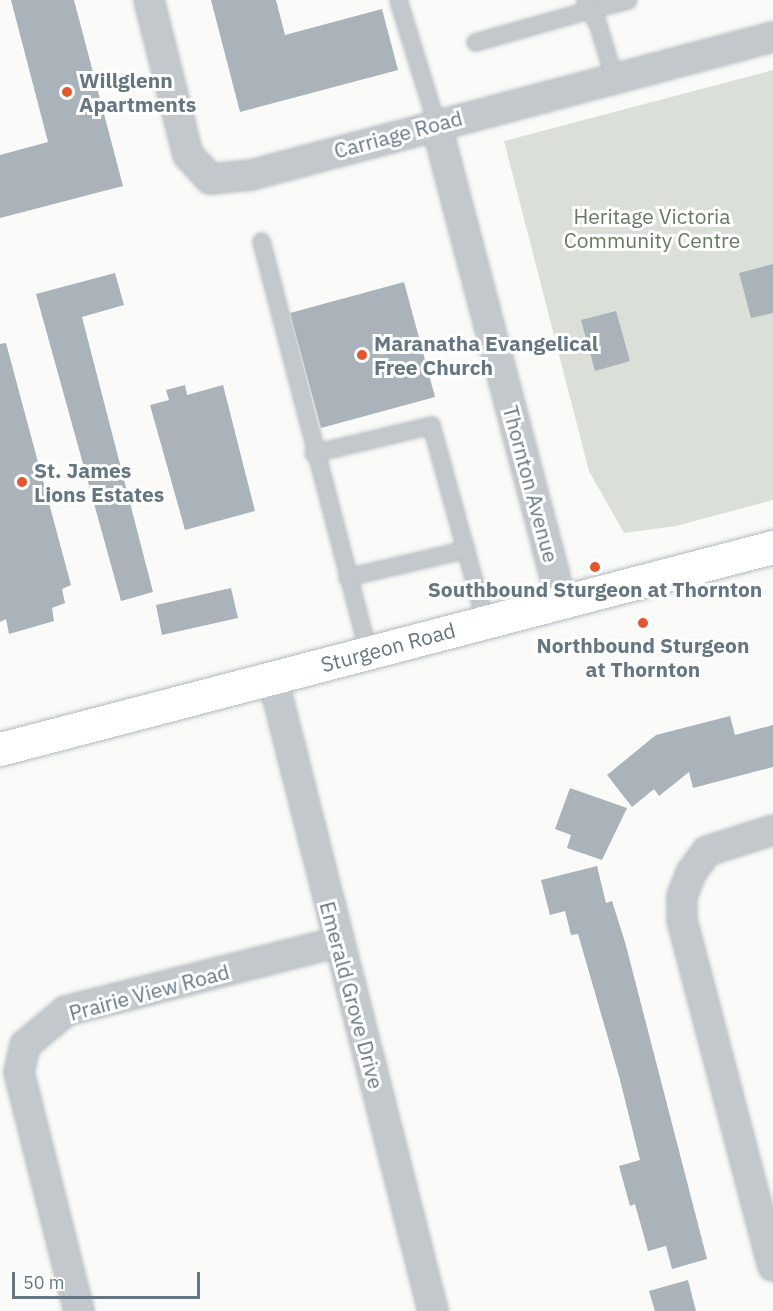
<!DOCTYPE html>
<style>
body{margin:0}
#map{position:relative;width:773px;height:1311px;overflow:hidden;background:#fafaf8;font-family:"IBM Plex Sans",sans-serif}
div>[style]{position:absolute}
.green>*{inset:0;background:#dadfd7}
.building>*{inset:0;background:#aab3b9}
.roads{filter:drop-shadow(0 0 2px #b3babf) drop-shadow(0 0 2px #b3babf)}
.lane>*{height:15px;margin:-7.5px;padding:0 7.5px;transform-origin:7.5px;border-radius:7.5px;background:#c3c8cc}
.street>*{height:28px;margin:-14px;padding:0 14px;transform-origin:14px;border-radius:14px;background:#c3c8cc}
.secondary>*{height:33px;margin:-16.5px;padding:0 16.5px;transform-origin:16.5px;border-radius:16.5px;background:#fff}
.dots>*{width:16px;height:16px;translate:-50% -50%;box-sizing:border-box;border:3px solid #fff;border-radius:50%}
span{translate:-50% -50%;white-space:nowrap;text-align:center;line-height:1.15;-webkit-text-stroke:6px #fff;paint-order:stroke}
.poi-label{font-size:21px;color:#657683;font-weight:700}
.left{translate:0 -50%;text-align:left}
.street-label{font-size:21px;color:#657683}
.park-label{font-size:21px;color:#687a64}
.scale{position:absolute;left:12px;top:1272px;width:188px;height:27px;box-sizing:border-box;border:3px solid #657683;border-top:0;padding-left:8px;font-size:18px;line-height:21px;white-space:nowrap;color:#657683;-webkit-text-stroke:4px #fff;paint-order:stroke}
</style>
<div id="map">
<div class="green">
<div style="clip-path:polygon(773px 70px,773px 500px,676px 526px,624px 533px,589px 471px,504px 141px)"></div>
</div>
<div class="building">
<div style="clip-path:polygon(11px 0,74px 0,123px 186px,0 218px,0 155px,48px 142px)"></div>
<div style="clip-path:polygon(211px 0,276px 0,285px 35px,382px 9px,398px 70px,240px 112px)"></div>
<div style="clip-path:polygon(773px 264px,773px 313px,751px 318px,739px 273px)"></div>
<div style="clip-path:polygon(115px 273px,124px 305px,82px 317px,153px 592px,121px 601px,36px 294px)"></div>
<div style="clip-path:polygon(404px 282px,435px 397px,321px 428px,290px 313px)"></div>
<div style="clip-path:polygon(616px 311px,630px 361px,595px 371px,581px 320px)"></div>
<div style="clip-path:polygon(6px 343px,71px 585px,62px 589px,65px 603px,52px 608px,54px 621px,9px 634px,6px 619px,0 622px,0 344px)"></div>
<div style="clip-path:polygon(185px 385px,187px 395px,223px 385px,255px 511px,185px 530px,150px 405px,169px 400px,166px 390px)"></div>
<div style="clip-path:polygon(231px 588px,238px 618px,162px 635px,156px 605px)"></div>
<div style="clip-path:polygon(730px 716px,735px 735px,773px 725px,773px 767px,693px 788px,689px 772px,659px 796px,654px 789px,632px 807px,607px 775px,656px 735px)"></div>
<div style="clip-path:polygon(570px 788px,627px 808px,602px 860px,567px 848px,571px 835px,555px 829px)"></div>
<div style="clip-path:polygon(597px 866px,606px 903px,612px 901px,625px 942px,707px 1259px,672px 1269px,666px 1246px,648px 1251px,635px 1204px,630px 1206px,619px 1166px,640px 1160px,619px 1076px,578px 934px,571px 935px,565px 911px,550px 915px,541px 880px)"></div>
<div style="clip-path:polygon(688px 1280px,696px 1311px,655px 1311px,649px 1291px)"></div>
</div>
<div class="roads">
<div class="lane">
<div style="left:398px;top:0;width:129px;rotate:72.8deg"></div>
<div style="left:475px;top:42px;width:117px;rotate:-15.8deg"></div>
<div style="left:588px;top:10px;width:10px;rotate:-107deg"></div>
<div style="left:614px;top:78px;width:59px;rotate:-106.9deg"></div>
<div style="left:597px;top:22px;width:15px;rotate:-127deg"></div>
<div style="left:588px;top:10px;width:41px;rotate:-14deg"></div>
<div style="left:261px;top:241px;width:426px;rotate:75.4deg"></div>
<div style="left:313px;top:453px;width:121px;rotate:-13.3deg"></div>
<div style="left:431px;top:425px;width:203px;rotate:74.6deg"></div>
<div style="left:347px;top:577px;width:122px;rotate:-13.2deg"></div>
</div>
<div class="street">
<div style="left:149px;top:0;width:160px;rotate:75.9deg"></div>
<div style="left:188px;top:155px;width:33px;rotate:47deg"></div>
<div style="left:210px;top:179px;width:41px;rotate:-5.6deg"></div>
<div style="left:251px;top:175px;width:540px;rotate:-14.81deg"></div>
<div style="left:436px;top:123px;width:495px;rotate:75.3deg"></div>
<div style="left:273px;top:679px;width:652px;rotate:75.79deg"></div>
<div style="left:773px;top:830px;width:69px;rotate:162.3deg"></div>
<div style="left:707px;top:851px;width:27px;rotate:126deg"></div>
<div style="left:691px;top:873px;width:26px;rotate:111deg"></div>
<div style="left:682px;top:897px;width:23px;rotate:90deg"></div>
<div style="left:682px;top:920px;width:358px;rotate:75.3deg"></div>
<div style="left:79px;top:1311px;width:246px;rotate:-104.1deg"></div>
<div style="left:19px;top:1072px;width:28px;rotate:-77deg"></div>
<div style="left:25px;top:1045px;width:53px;rotate:-39.7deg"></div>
<div style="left:66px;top:1011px;width:281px;rotate:-14.2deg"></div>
</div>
<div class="secondary">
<div style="left:0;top:749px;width:799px;rotate:-14.65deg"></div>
</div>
</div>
<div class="dots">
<div style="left:67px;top:92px;background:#e4572e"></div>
<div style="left:362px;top:355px;background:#e4572e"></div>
<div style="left:22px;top:482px;background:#e4572e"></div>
<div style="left:595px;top:567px;background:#e4572e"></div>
<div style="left:643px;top:623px;background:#e4572e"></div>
</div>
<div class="poi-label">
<span class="left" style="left:79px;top:92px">Willglenn<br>Apartments</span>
<span class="left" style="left:374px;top:355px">Maranatha Evangelical<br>Free Church</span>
<span class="left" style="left:34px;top:482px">St. James<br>Lions Estates</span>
<span style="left:595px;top:589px">Southbound Sturgeon at Thornton</span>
<span style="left:643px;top:657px">Northbound Sturgeon<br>at Thornton</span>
</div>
<div class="street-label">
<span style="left:398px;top:134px;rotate:-15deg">Carriage Road</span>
<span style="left:531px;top:484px;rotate:75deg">Thornton Avenue</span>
<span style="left:388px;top:647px;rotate:-15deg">Sturgeon Road</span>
<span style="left:149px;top:992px;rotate:-15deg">Prairie View Road</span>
<span style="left:352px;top:995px;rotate:75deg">Emerald Grove Drive</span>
</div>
<div class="park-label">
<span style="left:652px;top:228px">Heritage Victoria<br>Community Centre</span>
</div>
<div class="scale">50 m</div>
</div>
